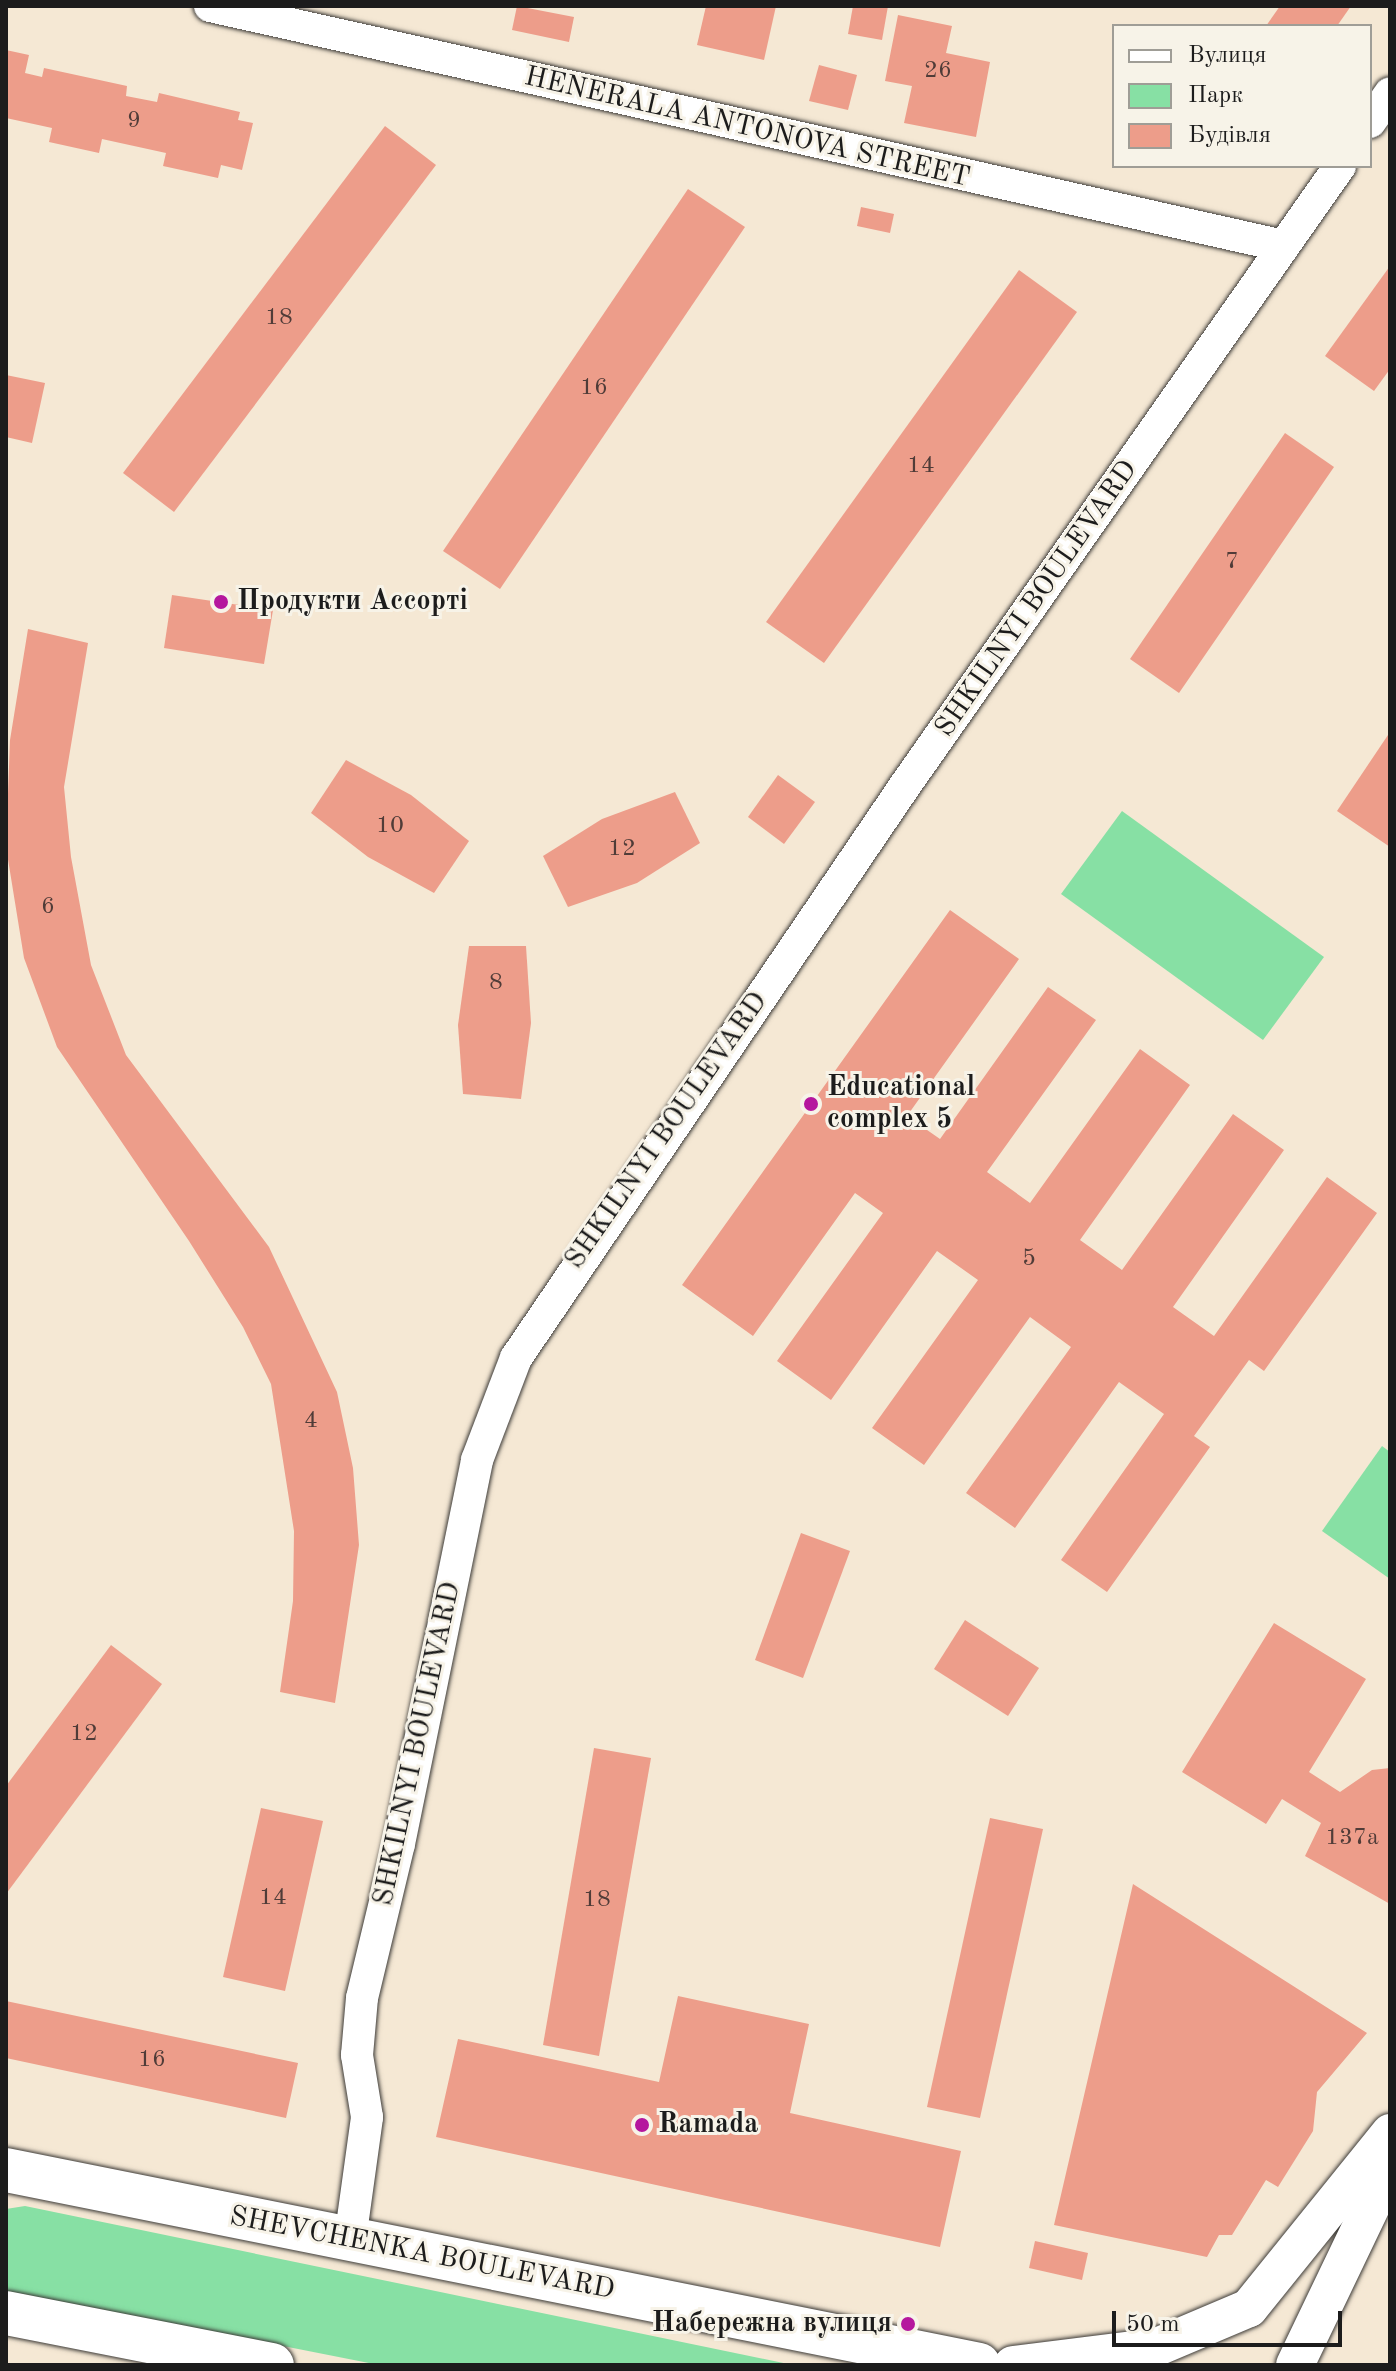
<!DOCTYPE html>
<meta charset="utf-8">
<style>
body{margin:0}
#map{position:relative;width:1396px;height:2371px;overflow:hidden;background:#f5e8d4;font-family:"Old Standard TT",serif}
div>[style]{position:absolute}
.green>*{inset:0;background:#87e0a4}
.building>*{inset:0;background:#ed9d8a}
.roads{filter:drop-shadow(0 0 2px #3d3b38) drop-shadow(0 0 2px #3d3b38)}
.minor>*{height:32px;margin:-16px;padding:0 16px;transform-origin:16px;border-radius:16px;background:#fff}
.tertiary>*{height:38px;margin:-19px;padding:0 19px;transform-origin:19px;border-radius:19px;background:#fff}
.secondary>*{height:44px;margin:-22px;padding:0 22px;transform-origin:22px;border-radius:22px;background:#fff}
.dots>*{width:22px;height:22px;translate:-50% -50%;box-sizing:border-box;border:4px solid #f7f3e8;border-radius:50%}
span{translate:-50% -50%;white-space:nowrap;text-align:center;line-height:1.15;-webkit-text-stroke:6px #f7f3e8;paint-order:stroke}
.number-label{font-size:24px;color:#503c38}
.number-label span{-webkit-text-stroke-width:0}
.street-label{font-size:28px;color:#1c1c1c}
.poi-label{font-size:28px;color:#1c1c1c;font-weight:700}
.left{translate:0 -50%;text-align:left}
.right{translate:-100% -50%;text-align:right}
.frame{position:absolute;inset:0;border:8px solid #1c1c1c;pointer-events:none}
.legend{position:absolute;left:1112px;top:24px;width:260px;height:144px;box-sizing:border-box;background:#f7f3e8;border:2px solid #9f9d96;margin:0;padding:10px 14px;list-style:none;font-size:24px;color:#1c1c1c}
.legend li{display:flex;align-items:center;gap:16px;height:40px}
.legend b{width:40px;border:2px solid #9f9d96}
.scale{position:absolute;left:1112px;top:2311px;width:230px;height:36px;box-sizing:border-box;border:4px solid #1c1c1c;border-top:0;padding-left:10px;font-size:24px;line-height:28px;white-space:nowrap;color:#1c1c1c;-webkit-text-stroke:6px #f7f3e8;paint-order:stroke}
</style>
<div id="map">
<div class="green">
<div style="clip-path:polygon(1122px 811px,1324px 957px,1263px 1040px,1061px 894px)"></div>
<div style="clip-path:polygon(1382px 1446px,1390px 1452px,1390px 1579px,1322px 1531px)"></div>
<div style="clip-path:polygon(25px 2206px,793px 2365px,379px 2365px,6px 2291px,6px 2209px)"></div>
</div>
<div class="building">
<div style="clip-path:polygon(517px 6px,574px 17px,569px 42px,512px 30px)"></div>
<div style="clip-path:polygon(706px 6px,776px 6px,764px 60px,697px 45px)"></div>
<div style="clip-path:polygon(853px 6px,888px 6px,882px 40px,848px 34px)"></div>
<div style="clip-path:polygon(1280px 6px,1351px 6px,1337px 26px,1266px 26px)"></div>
<div style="clip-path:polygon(898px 15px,952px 26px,946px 53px,990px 62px,976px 137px,904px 123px,912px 86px,885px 81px)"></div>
<div style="clip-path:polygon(6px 50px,29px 55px,25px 73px,42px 77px,44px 68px,127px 86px,126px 96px,157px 102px,159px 93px,240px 112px,238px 120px,253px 123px,242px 170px,221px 165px,218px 178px,163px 166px,166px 153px,102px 139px,99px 153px,49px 142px,52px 128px,6px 118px)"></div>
<div style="clip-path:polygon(819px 65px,857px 75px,848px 110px,809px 101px)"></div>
<div style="clip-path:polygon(385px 126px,436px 165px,174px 512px,123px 473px)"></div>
<div style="clip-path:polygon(688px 189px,745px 227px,500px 589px,443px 551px)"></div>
<div style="clip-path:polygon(861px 207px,894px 214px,890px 233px,857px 226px)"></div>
<div style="clip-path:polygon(1390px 266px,1390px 369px,1374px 391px,1325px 356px)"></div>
<div style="clip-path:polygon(1019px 270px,1077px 312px,824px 663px,766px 622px)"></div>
<div style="clip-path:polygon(6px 375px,45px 383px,32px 443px,6px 437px)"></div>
<div style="clip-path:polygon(1285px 433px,1334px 467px,1179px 693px,1130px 659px)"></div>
<div style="clip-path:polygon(172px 595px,273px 610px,264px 664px,164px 648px)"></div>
<div style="clip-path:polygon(28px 629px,88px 643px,64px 787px,71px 857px,91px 965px,126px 1055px,269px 1247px,337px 1392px,353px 1468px,359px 1545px,335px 1703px,280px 1692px,293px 1601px,294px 1531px,271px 1384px,243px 1327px,189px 1241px,57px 1047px,24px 958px,6px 847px,10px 740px)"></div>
<div style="clip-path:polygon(1390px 732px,1390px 847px,1337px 811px)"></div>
<div style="clip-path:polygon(346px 760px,411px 795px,469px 841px,434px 893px,368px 857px,311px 813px)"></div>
<div style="clip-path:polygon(778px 775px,815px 802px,784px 844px,748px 817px)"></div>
<div style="clip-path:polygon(675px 792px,700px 843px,637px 883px,568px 907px,543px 856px,602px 819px)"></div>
<div style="clip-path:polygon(950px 910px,1019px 959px,907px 1116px,940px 1139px,1048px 987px,1096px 1020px,987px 1172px,1030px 1203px,1140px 1049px,1190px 1085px,1080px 1240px,1122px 1270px,1233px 1114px,1284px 1150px,1173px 1307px,1214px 1336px,1327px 1177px,1377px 1213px,1264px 1371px,1249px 1360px,1194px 1436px,1210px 1447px,1107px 1592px,1061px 1560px,1164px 1414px,1119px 1382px,1015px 1528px,966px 1493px,1071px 1347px,1030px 1317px,924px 1465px,872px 1428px,978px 1280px,937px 1251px,831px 1400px,777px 1361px,883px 1213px,855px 1193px,753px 1336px,682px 1285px)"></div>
<div style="clip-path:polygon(469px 946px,526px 946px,531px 1023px,521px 1099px,463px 1094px,458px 1025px)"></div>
<div style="clip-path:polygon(801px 1533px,850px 1551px,803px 1678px,755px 1660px)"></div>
<div style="clip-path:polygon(965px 1620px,1039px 1668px,1008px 1716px,934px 1669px)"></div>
<div style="clip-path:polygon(1274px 1623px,1366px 1679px,1309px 1772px,1340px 1792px,1372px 1770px,1390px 1768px,1390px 1904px,1305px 1856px,1321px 1823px,1282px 1799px,1266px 1824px,1182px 1772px)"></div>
<div style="clip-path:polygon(111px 1645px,162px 1684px,6px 1894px,6px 1786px)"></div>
<div style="clip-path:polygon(594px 1748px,651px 1758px,599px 2056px,543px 2045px)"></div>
<div style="clip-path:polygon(261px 1808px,323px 1821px,285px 1991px,223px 1977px)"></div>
<div style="clip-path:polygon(990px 1818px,1043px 1829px,980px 2118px,927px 2107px)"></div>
<div style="clip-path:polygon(1133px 1884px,1367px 2033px,1317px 2092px,1313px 2131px,1278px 2187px,1266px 2180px,1232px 2235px,1219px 2235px,1207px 2257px,1054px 2225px)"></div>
<div style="clip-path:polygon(678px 1996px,809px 2024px,790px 2113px,961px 2151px,940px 2247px,436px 2137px,458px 2039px,659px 2082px)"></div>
<div style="clip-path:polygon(6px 2001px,298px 2063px,286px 2118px,6px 2058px)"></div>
<div style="clip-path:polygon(1035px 2241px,1088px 2253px,1082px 2280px,1029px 2268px)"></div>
</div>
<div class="roads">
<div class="minor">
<div style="left:210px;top:6px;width:1100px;rotate:12.6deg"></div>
<div style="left:1370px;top:122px;width:35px;rotate:-55deg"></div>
<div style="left:350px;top:2240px;width:124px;rotate:-82.1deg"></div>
<div style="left:367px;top:2117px;width:63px;rotate:-99.2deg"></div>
<div style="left:357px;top:2055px;width:57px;rotate:-85deg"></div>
<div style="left:362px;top:1998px;width:158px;rotate:-76.5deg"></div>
<div style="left:399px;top:1844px;width:392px;rotate:-78.5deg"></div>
<div style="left:477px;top:1460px;width:109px;rotate:-69.1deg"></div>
<div style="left:516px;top:1358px;width:690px;rotate:-55.8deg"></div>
<div style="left:904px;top:787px;width:759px;rotate:-54.93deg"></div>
</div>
<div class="tertiary">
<div style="left:1013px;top:2365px;width:145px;rotate:-7.1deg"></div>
<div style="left:1157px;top:2347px;width:100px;rotate:-23deg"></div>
<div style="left:1249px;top:2308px;width:225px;rotate:-51.1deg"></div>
<div style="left:1295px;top:2365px;width:220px;rotate:-64.4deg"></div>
</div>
<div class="secondary">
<div style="left:6px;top:2170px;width:992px;rotate:11.33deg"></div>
<div style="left:6px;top:2313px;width:271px;rotate:11.1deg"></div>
</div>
</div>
<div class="dots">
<div style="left:221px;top:602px;background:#b5179e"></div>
<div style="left:811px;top:1104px;background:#b5179e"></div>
<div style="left:642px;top:2125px;background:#b5179e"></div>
<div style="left:908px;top:2324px;background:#b5179e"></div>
</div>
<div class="number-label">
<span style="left:938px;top:72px">26</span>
<span style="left:134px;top:122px">9</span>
<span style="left:279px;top:319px">18</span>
<span style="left:594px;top:389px">16</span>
<span style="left:921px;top:467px">14</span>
<span style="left:1232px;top:563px">7</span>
<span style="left:390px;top:827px">10</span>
<span style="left:622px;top:850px">12</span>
<span style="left:48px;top:908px">6</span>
<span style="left:496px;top:984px">8</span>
<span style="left:1029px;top:1260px">5</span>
<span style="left:311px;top:1422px">4</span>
<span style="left:84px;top:1735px">12</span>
<span style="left:1352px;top:1839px">137а</span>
<span style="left:273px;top:1899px">14</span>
<span style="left:597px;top:1901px">18</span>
<span style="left:152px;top:2061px">16</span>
</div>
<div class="street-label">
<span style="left:747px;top:128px;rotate:13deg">HENERALA ANTONOVA STREET</span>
<span style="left:1037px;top:599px;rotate:-55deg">SHKILNYI BOULEVARD</span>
<span style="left:667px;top:1131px;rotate:-55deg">SHKILNYI BOULEVARD</span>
<span style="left:418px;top:1744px;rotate:-78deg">SHKILNYI BOULEVARD</span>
<span style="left:422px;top:2254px;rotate:11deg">SHEVCHENKA BOULEVARD</span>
</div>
<div class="poi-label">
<span class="left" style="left:237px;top:602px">Продукти Ассорті</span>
<span class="left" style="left:827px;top:1104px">Educational<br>complex 5</span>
<span class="left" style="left:658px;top:2125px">Ramada</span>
<span class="right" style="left:892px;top:2324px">Набережна вулиця</span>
</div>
<div class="frame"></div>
<ul class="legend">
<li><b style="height:10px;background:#fff"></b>Вулиця</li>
<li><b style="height:22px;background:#87e0a4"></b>Парк</li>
<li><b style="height:22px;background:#ed9d8a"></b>Будівля</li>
</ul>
<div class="scale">50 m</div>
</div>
